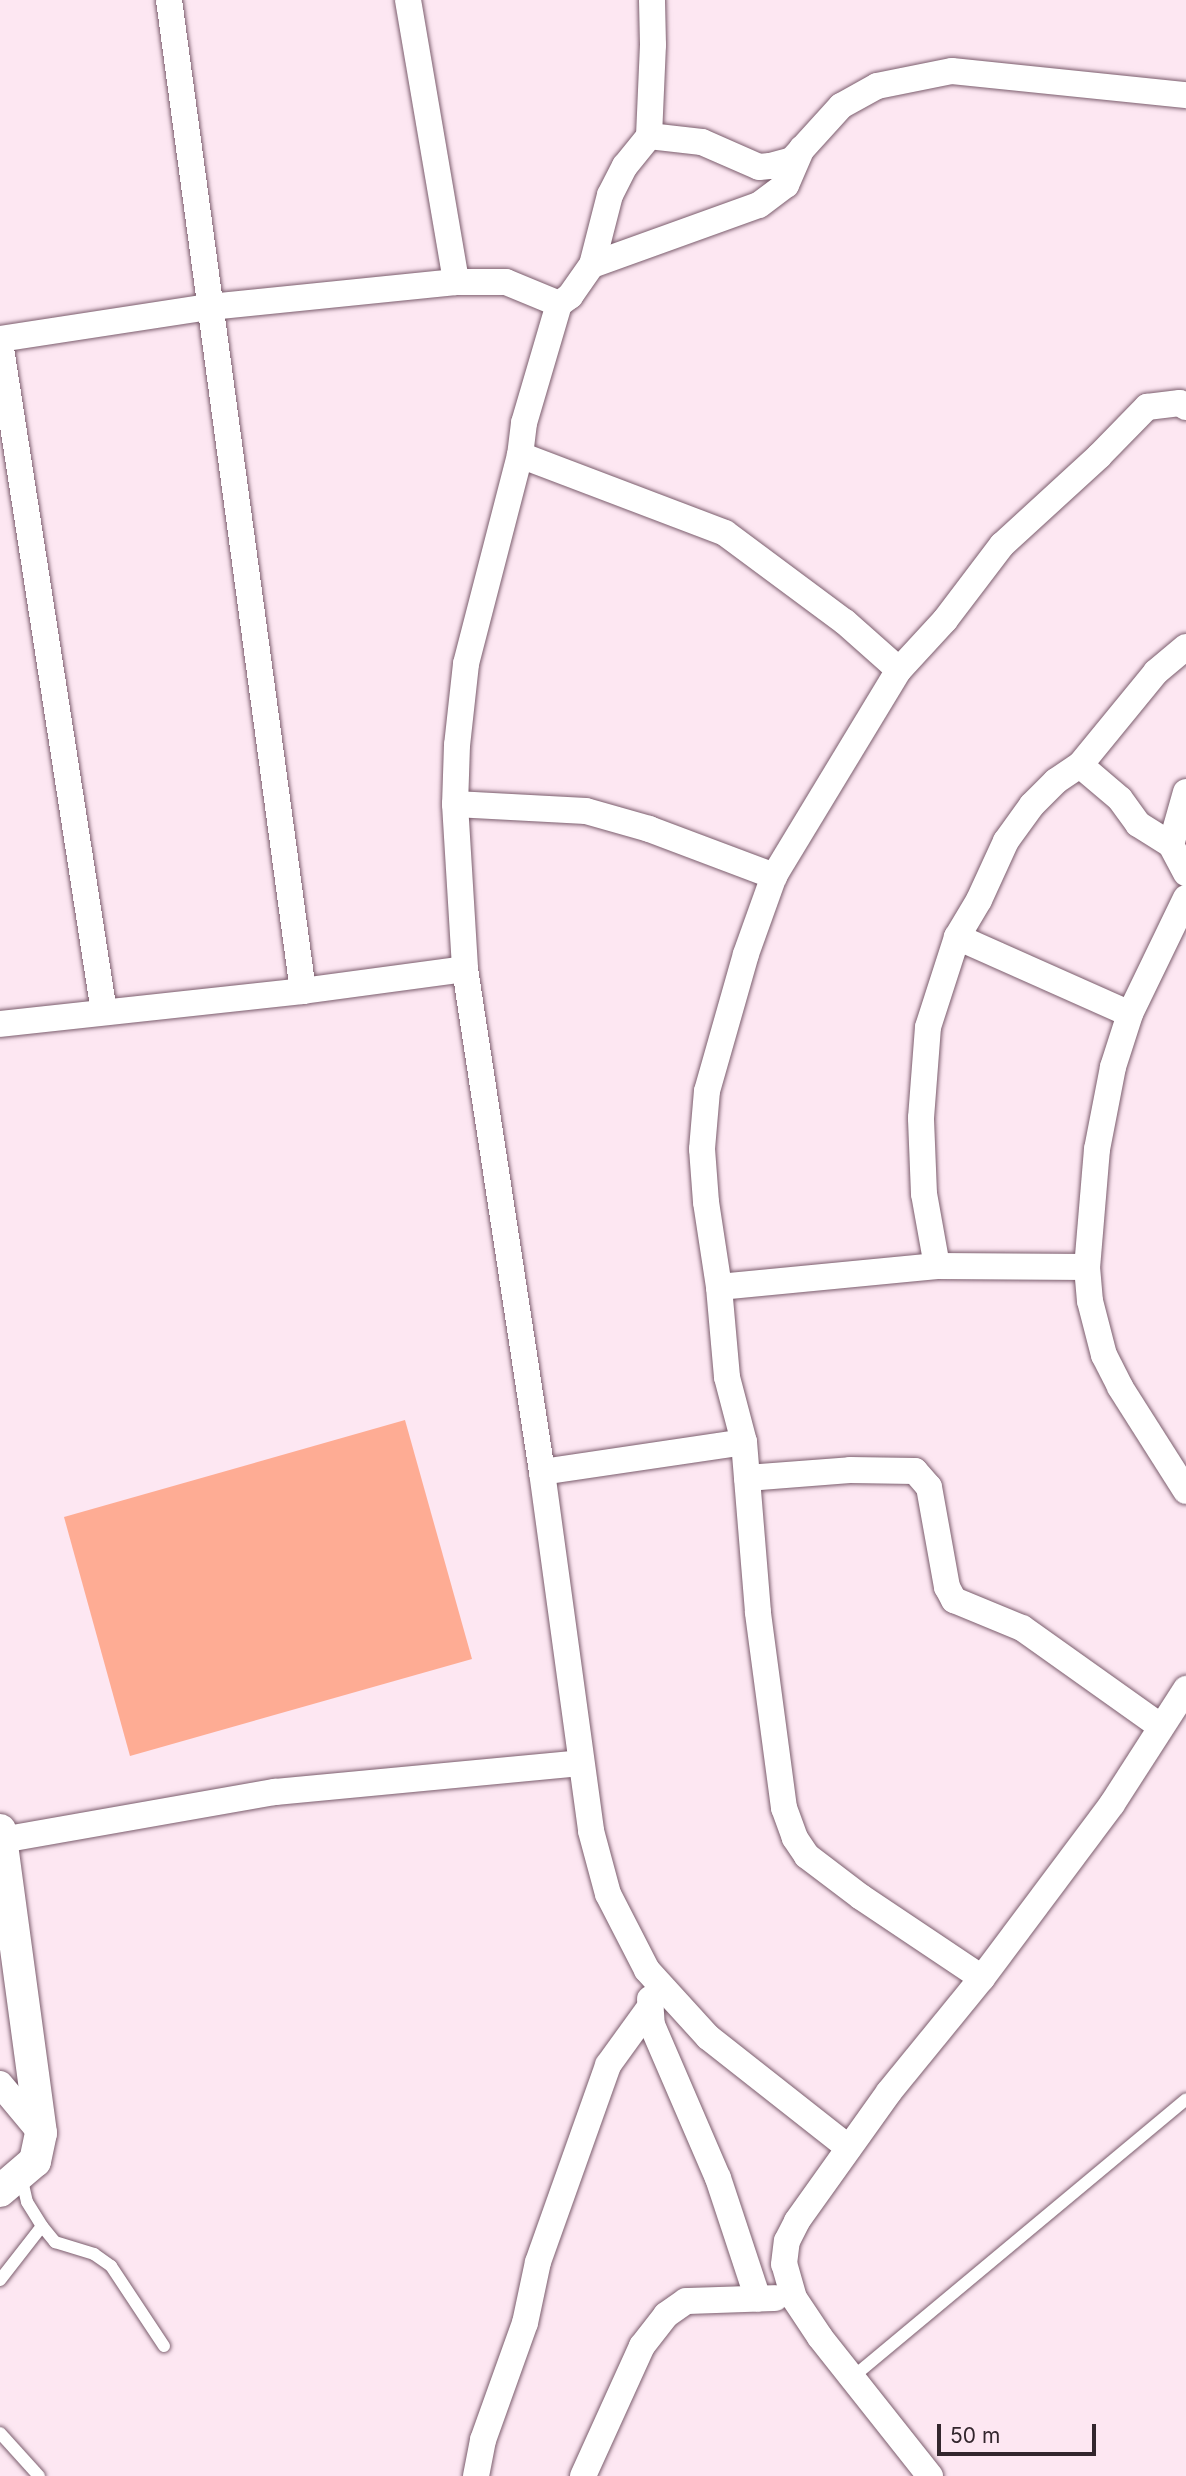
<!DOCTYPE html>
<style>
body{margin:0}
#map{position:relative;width:1186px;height:2476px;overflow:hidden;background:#fde7f2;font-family:Inter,sans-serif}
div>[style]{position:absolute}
.green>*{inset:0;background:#feac94}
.roads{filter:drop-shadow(0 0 2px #7b5d6d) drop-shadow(0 0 2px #7b5d6d)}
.service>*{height:12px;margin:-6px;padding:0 6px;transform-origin:6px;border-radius:6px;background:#fff}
.minor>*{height:26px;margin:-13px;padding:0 13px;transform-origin:13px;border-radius:13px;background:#fff}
.tertiary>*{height:32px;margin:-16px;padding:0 16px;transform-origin:16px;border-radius:16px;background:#fff}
span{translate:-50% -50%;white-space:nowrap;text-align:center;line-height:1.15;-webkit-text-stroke:7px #fde7f2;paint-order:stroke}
.scale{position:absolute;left:937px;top:2424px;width:159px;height:32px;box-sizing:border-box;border:4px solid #33262d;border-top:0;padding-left:9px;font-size:21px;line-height:24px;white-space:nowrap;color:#33262d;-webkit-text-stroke:5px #fde7f2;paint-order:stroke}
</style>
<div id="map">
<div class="green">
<div style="clip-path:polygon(405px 1420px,472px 1659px,130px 1756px,64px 1517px)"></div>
</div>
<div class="roads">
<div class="service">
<div style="left:42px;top:2226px;width:21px;rotate:51deg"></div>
<div style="left:55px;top:2242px;width:41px;rotate:17.1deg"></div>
<div style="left:94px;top:2254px;width:21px;rotate:35deg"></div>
<div style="left:111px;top:2266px;width:96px;rotate:56.5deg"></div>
<div style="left:0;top:2280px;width:68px;rotate:-52.1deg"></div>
<div style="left:42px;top:2226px;width:28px;rotate:-122deg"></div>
<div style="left:27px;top:2202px;width:28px;rotate:-103deg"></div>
<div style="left:854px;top:2376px;width:432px;rotate:-39.8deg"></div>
<div style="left:0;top:2433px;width:58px;rotate:47.8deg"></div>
</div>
<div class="minor">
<div style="left:169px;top:0;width:1000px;rotate:82.3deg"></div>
<div style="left:408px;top:0;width:286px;rotate:80.3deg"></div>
<div style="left:649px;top:136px;width:91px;rotate:-87.5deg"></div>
<div style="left:653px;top:45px;width:45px;rotate:-91.3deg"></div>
<div style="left:592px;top:265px;width:177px;rotate:-19.8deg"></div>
<div style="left:759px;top:205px;width:34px;rotate:-37deg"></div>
<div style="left:786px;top:185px;width:40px;rotate:-66.6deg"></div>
<div style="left:559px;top:304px;width:124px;rotate:106.4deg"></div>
<div style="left:524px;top:423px;width:32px;rotate:97deg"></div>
<div style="left:520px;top:455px;width:216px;rotate:104.5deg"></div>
<div style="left:466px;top:664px;width:81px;rotate:96.3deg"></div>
<div style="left:457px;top:745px;width:59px;rotate:91.9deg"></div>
<div style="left:455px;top:804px;width:165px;rotate:86.5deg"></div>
<div style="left:465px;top:969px;width:509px;rotate:81.3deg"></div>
<div style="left:542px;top:1472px;width:362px;rotate:82.2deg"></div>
<div style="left:591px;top:1831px;width:65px;rotate:74.9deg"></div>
<div style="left:608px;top:1894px;width:85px;rotate:62.8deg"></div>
<div style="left:647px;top:1970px;width:91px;rotate:47.7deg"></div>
<div style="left:708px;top:2037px;width:179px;rotate:38.2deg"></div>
<div style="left:0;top:339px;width:212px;rotate:-8.7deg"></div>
<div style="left:210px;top:307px;width:247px;rotate:-5.8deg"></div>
<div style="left:456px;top:282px;width:50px"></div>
<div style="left:506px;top:282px;width:57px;rotate:22.5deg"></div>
<div style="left:559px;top:304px;width:14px;rotate:-36deg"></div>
<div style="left:570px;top:296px;width:38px;rotate:-55deg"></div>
<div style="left:592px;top:265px;width:72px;rotate:-75.6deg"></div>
<div style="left:610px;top:195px;width:33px;rotate:-63deg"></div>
<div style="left:625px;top:166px;width:38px;rotate:-51deg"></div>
<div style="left:649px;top:136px;width:53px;rotate:6.5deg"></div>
<div style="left:702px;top:142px;width:62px;rotate:23.7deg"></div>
<div style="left:759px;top:167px;width:11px;rotate:-5deg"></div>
<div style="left:770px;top:166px;width:23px;rotate:-15deg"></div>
<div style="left:792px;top:160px;width:73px;rotate:-47.8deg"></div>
<div style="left:841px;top:106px;width:41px;rotate:-29.1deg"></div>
<div style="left:877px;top:86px;width:76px;rotate:-11.3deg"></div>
<div style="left:952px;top:71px;width:235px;rotate:5.9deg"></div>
<div style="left:0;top:342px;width:678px;rotate:81.18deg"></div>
<div style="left:520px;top:455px;width:219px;rotate:20.8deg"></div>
<div style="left:725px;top:533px;width:149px;rotate:36.6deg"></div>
<div style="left:845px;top:622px;width:72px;rotate:41.6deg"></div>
<div style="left:1080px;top:765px;width:120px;rotate:-50.7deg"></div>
<div style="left:1156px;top:672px;width:39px;rotate:-40deg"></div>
<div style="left:455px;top:804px;width:131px;rotate:3.1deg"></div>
<div style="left:586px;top:811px;width:66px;rotate:15.9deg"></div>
<div style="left:649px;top:829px;width:134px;rotate:20.6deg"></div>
<div style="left:1171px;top:845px;width:55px;rotate:-74.2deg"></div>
<div style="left:1186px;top:898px;width:129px;rotate:115.8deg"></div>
<div style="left:1130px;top:1014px;width:56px;rotate:107.8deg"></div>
<div style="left:1113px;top:1067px;width:84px;rotate:101deg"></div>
<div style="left:1097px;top:1149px;width:118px;rotate:94.8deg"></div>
<div style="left:1087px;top:1267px;width:34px;rotate:85deg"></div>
<div style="left:1090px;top:1301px;width:56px;rotate:75.5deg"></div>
<div style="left:1104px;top:1355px;width:36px;rotate:63deg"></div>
<div style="left:1120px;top:1387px;width:123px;rotate:57.6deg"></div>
<div style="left:957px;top:937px;width:189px;rotate:24deg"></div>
<div style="left:0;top:1024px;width:305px;rotate:-6.2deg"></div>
<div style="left:303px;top:991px;width:163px;rotate:-7.7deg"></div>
<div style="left:937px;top:1266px;width:73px;rotate:-100.2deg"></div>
<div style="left:924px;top:1194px;width:76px;rotate:-92.3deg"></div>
<div style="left:921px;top:1118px;width:91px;rotate:-85.6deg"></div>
<div style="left:928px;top:1027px;width:95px;rotate:-72.1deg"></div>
<div style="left:957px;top:937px;width:43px;rotate:-59.3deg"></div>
<div style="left:979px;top:900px;width:65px;rotate:-65.4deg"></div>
<div style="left:1006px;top:841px;width:44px;rotate:-54.2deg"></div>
<div style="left:1032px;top:805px;width:34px;rotate:-45deg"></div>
<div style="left:1056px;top:781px;width:29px;rotate:-34deg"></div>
<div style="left:1080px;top:765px;width:52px;rotate:40.4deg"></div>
<div style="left:1120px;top:799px;width:31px;rotate:54deg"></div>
<div style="left:1138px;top:824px;width:39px;rotate:32deg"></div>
<div style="left:1171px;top:845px;width:32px;rotate:62deg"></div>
<div style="left:719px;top:1287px;width:219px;rotate:-5.5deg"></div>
<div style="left:937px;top:1266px;width:150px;rotate:0.4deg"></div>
<div style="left:542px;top:1472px;width:204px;rotate:-8.4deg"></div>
<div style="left:747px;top:1478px;width:103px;rotate:-4.4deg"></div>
<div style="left:850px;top:1470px;width:65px;rotate:0.9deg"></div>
<div style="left:915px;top:1471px;width:21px;rotate:49deg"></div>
<div style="left:929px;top:1487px;width:102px;rotate:79.8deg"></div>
<div style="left:947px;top:1587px;width:15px;rotate:62deg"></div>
<div style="left:954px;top:1600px;width:74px;rotate:22.4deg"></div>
<div style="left:1022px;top:1628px;width:169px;rotate:35.4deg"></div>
<div style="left:2px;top:1840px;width:277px;rotate:-10deg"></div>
<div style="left:275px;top:1792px;width:307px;rotate:-5.4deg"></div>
<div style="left:982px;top:1978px;width:146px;rotate:-146.2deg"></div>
<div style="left:861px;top:1897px;width:68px;rotate:-142.8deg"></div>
<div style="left:807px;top:1856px;width:22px;rotate:-124deg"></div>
<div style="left:795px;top:1838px;width:32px;rotate:-110deg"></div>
<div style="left:784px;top:1808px;width:198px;rotate:-97.6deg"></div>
<div style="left:758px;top:1612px;width:171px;rotate:-94.7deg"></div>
<div style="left:744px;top:1442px;width:67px;rotate:-104.7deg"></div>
<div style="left:727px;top:1377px;width:90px;rotate:-95.1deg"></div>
<div style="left:719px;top:1287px;width:86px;rotate:-98.7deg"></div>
<div style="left:706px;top:1202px;width:53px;rotate:-94.3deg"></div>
<div style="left:702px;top:1149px;width:58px;rotate:-85.1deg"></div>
<div style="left:707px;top:1091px;width:142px;rotate:-74.1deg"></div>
<div style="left:746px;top:954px;width:83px;rotate:-70.3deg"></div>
<div style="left:774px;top:876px;width:241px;rotate:-58.8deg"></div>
<div style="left:899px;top:670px;width:68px;rotate:-47.4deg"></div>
<div style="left:945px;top:620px;width:94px;rotate:-52.8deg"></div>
<div style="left:1002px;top:545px;width:132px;rotate:-42.5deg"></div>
<div style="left:1099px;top:456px;width:69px;rotate:-45.6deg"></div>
<div style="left:1147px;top:407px;width:33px;rotate:-7deg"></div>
<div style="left:1180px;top:403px;width:7px;rotate:34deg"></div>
<div style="left:650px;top:1999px;width:26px;rotate:86deg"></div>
<div style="left:652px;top:2025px;width:167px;rotate:66.7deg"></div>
<div style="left:718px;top:2178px;width:127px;rotate:71.7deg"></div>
<div style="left:0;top:2084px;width:64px;rotate:50.1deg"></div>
<div style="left:476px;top:2476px;width:37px;rotate:-79deg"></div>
<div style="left:483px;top:2440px;width:124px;rotate:-70.3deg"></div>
<div style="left:525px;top:2323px;width:62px;rotate:-78deg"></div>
<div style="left:538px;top:2262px;width:209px;rotate:-70.4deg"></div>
<div style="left:608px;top:2065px;width:72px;rotate:-54.1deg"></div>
<div style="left:583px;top:2476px;width:143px;rotate:-65.6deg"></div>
<div style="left:642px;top:2346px;width:39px;rotate:-52deg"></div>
<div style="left:666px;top:2315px;width:24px;rotate:-35deg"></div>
<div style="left:686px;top:2301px;width:89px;rotate:-1.9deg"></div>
<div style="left:930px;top:2476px;width:177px;rotate:-128.4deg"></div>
<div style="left:820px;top:2337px;width:47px;rotate:-123.7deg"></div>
<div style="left:794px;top:2298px;width:35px;rotate:-106deg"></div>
<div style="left:784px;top:2264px;width:23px;rotate:-83deg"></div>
<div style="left:787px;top:2241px;width:22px;rotate:-63deg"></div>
<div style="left:797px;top:2221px;width:158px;rotate:-54.5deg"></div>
<div style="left:889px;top:2092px;width:147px;rotate:-50.8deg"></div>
<div style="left:982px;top:1978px;width:217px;rotate:-53.2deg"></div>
<div style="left:1112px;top:1804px;width:137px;rotate:-57.2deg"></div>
</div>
<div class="tertiary">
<div style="left:0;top:1830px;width:306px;rotate:82.3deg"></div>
<div style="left:41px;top:2133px;width:29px;rotate:102deg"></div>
<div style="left:35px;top:2161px;width:46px;rotate:139.4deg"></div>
</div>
</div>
<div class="scale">50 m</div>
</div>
